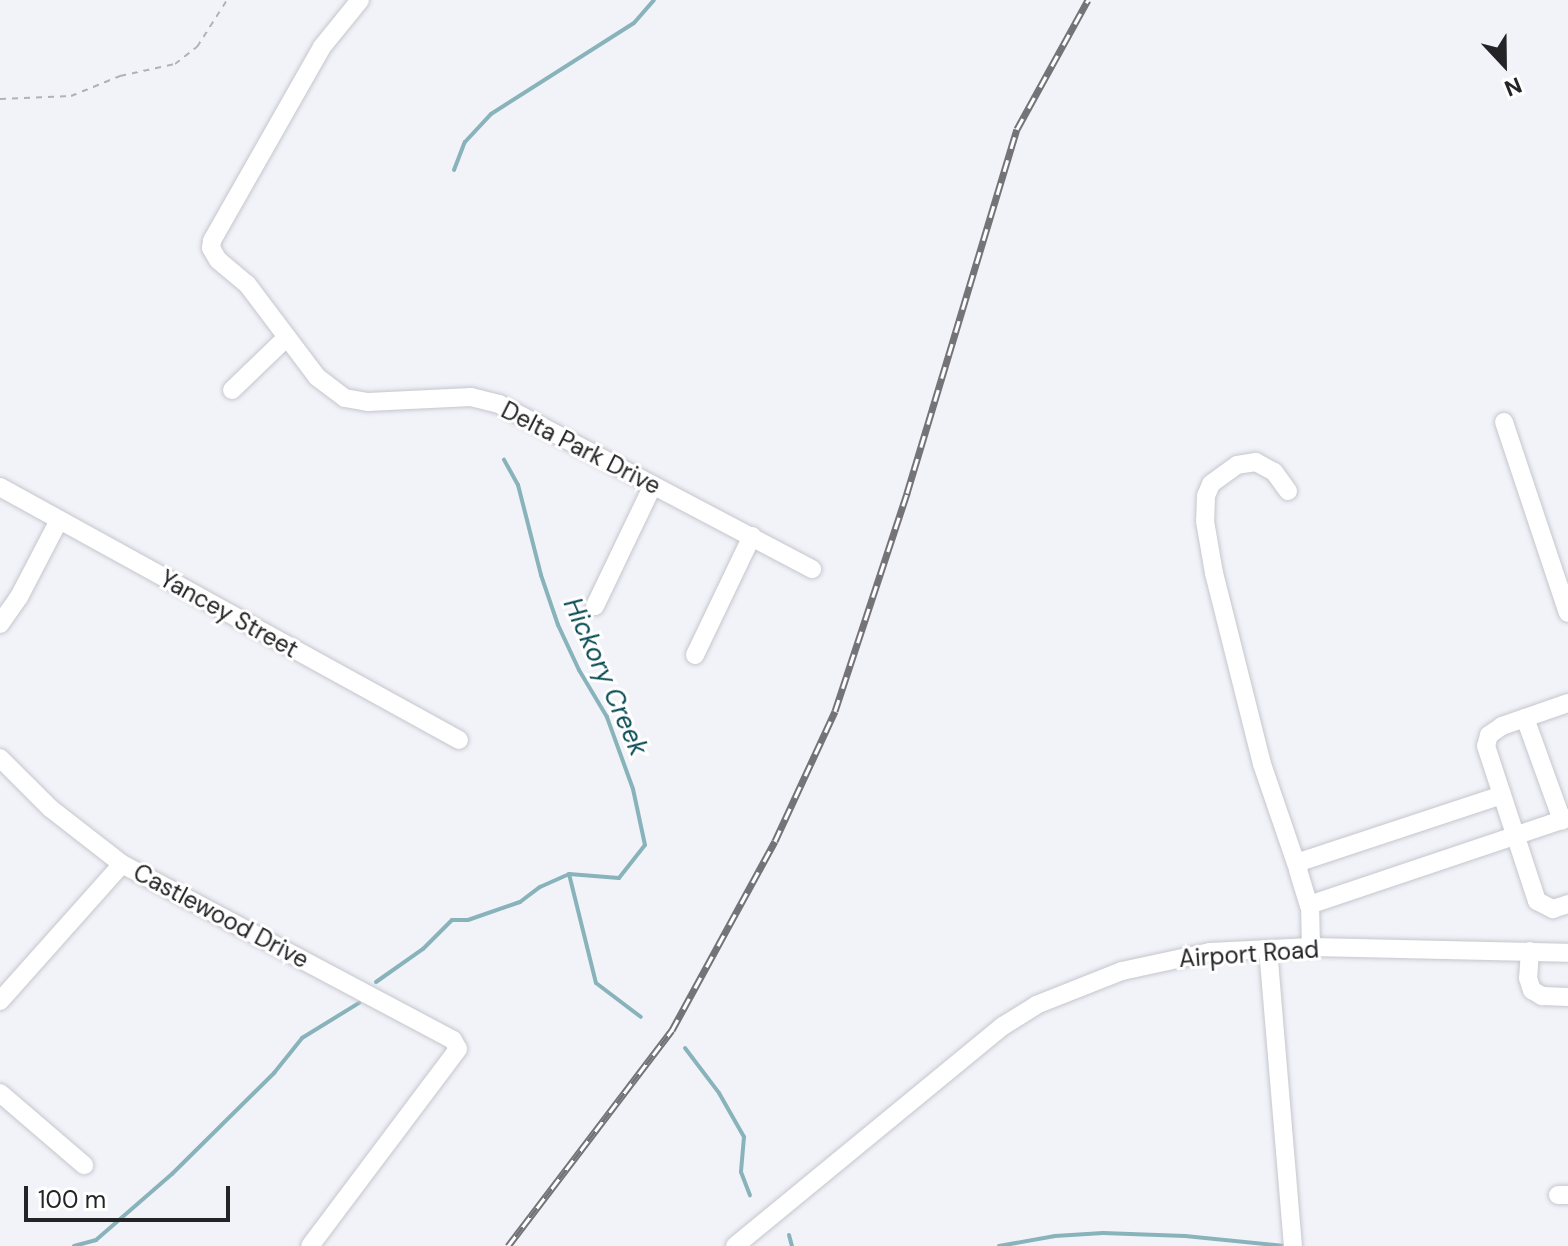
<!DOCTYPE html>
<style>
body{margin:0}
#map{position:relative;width:1568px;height:1246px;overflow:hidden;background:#f2f3f9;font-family:"DM Sans",sans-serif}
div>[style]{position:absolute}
.stream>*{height:4px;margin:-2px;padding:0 2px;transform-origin:2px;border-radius:2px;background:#88b3bb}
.path>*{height:2px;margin-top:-1px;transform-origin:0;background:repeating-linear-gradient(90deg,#b1b2b7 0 6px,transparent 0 12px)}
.roads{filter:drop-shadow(0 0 2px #c5c6cd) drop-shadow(0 0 2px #c5c6cd)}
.minor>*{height:18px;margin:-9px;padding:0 9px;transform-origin:9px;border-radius:9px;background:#fff}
.rail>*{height:7px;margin-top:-3.5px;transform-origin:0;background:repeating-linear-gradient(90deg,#fff 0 12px,#747478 0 24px);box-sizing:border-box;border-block:2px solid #747478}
span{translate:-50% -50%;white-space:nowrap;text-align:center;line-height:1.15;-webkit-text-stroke:6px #fff;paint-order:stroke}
.street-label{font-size:24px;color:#242426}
.water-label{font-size:26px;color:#094b55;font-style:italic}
.north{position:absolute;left:1464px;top:24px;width:80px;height:80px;-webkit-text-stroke:6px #fff;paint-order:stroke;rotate:158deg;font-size:22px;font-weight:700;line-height:32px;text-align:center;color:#242426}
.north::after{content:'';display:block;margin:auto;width:28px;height:36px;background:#242426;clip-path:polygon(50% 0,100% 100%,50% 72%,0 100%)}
.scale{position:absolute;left:24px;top:1186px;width:206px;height:36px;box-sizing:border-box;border:4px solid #242426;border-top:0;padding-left:10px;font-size:24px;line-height:28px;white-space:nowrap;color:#242426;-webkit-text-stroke:6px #fff;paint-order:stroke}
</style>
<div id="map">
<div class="stream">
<div style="left:454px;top:170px;width:30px;rotate:-69deg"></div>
<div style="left:465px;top:142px;width:38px;rotate:-47deg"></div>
<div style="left:491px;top:114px;width:169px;rotate:-32.5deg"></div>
<div style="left:634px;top:23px;width:30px;rotate:-49deg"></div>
<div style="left:569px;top:874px;width:112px;rotate:76.1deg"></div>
<div style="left:596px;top:983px;width:56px;rotate:37.1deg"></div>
<div style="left:376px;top:982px;width:57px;rotate:-35.1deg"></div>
<div style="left:423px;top:949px;width:41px;rotate:-45deg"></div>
<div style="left:452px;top:920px;width:16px"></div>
<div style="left:468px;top:920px;width:55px;rotate:-19.1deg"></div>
<div style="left:520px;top:902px;width:25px;rotate:-37deg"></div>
<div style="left:540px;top:887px;width:32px;rotate:-24deg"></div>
<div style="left:569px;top:874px;width:50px;rotate:4.6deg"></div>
<div style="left:619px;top:878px;width:42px;rotate:-51.8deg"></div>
<div style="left:645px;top:845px;width:57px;rotate:-102.1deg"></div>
<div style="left:633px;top:789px;width:77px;rotate:-109.9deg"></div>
<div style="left:607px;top:717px;width:55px;rotate:-120.8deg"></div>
<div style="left:579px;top:670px;width:50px;rotate:-115deg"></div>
<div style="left:558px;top:625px;width:53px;rotate:-108.8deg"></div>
<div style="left:541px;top:575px;width:93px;rotate:-104.3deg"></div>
<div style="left:518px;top:485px;width:29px;rotate:-119deg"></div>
<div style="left:685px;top:1048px;width:56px;rotate:52.9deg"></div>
<div style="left:719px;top:1093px;width:51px;rotate:60.4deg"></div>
<div style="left:744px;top:1137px;width:35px;rotate:95deg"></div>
<div style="left:741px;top:1172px;width:25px;rotate:69deg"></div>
<div style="left:789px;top:1235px;width:11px;rotate:75deg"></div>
<div style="left:74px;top:1246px;width:23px;rotate:-15deg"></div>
<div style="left:96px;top:1240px;width:101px;rotate:-41deg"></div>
<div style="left:172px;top:1174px;width:144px;rotate:-44.7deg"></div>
<div style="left:274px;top:1073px;width:45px;rotate:-51.3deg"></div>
<div style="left:302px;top:1038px;width:67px;rotate:-31.6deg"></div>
<div style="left:999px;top:1246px;width:57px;rotate:-10.1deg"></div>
<div style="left:1055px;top:1236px;width:48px;rotate:-3.6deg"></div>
<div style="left:1103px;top:1233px;width:82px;rotate:2.1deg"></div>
<div style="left:1185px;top:1236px;width:100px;rotate:5.7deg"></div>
</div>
<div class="path">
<div style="left:0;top:99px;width:71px;rotate:-2.4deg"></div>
<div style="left:71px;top:96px;width:53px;rotate:-22.2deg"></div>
<div style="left:120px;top:76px;width:56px;rotate:-12.3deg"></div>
<div style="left:175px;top:64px;width:28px;rotate:-38deg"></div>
<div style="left:197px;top:47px;width:56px;rotate:-57.4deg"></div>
</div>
<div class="roads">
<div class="minor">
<div style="left:360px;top:0;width:60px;rotate:129deg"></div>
<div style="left:322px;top:47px;width:223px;rotate:119.6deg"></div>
<div style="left:212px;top:241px;width:7px;rotate:98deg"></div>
<div style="left:211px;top:248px;width:14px;rotate:60deg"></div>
<div style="left:218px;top:260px;width:38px;rotate:40deg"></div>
<div style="left:247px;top:284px;width:116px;rotate:53deg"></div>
<div style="left:317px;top:377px;width:35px;rotate:37deg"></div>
<div style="left:345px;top:398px;width:23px;rotate:10deg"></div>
<div style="left:368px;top:402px;width:103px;rotate:-2.8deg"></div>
<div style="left:471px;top:397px;width:29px;rotate:14deg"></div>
<div style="left:499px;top:404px;width:354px;rotate:27.8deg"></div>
<div style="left:232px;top:390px;width:76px;rotate:-43.9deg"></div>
<div style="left:1504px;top:422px;width:201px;rotate:71.5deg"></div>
<div style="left:0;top:487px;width:524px;rotate:28.86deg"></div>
<div style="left:1288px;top:491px;width:24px;rotate:-126deg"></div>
<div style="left:1274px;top:472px;width:21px;rotate:-151deg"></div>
<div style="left:1256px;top:462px;width:19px;rotate:171deg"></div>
<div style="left:1237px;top:465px;width:32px;rotate:144deg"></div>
<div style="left:1211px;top:484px;width:13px;rotate:113deg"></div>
<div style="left:1206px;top:496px;width:25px;rotate:92deg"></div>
<div style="left:1205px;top:521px;width:53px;rotate:80.2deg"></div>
<div style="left:1214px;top:573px;width:197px;rotate:75.9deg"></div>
<div style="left:1262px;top:764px;width:108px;rotate:71.1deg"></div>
<div style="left:595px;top:606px;width:134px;rotate:-64.4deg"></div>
<div style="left:0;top:624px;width:33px;rotate:-55deg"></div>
<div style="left:19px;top:597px;width:87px;rotate:-62.5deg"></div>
<div style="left:695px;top:655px;width:132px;rotate:-64.4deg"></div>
<div style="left:1568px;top:703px;width:70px;rotate:160.8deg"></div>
<div style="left:1502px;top:726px;width:16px;rotate:145deg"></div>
<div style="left:1489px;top:735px;width:11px;rotate:105deg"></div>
<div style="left:1486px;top:746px;width:163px;rotate:71.8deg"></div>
<div style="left:1537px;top:901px;width:18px;rotate:27deg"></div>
<div style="left:1553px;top:909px;width:16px;rotate:-18deg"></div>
<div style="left:1525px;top:718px;width:109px;rotate:70.1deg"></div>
<div style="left:0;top:758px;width:71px;rotate:45deg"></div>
<div style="left:50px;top:808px;width:91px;rotate:37.9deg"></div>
<div style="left:122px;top:864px;width:375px;rotate:28deg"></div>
<div style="left:453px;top:1040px;width:10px;rotate:61deg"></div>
<div style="left:458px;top:1049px;width:246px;rotate:126.9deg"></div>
<div style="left:1502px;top:795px;width:213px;rotate:161.7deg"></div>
<div style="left:1300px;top:862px;width:8px;rotate:104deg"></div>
<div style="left:1298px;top:870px;width:37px;rotate:73deg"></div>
<div style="left:1309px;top:905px;width:273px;rotate:-18.6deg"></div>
<div style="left:1310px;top:904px;width:43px;rotate:88.7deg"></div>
<div style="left:1268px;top:949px;width:298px;rotate:85.2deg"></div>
<div style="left:1530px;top:951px;width:27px;rotate:94deg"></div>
<div style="left:1528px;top:978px;width:13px;rotate:72deg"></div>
<div style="left:1532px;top:990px;width:12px;rotate:31deg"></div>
<div style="left:1542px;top:996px;width:26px;rotate:2deg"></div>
<div style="left:0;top:1001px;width:183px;rotate:-48.3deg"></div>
<div style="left:0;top:1093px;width:111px;rotate:40.6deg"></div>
<div style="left:1558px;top:1195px;width:10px"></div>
<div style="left:735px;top:1246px;width:347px;rotate:-39.4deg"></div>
<div style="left:1003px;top:1026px;width:39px;rotate:-32deg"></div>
<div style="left:1036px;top:1005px;width:92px;rotate:-21.6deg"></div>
<div style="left:1122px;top:971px;width:90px;rotate:-12.2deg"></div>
<div style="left:1210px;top:952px;width:101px;rotate:-2.8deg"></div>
<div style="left:1311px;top:947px;width:257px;rotate:1.3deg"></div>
</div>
</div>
<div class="rail">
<div style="left:508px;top:1246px;width:271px;rotate:-52.8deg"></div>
<div style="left:672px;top:1030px;width:215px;rotate:-61.4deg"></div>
<div style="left:775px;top:841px;width:143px;rotate:-65.2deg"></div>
<div style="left:835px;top:711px;width:230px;rotate:-71.7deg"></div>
<div style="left:907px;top:493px;width:380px;rotate:-73.2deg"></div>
<div style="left:1017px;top:129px;width:147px;rotate:-61.2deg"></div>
</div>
<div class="street-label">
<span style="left:581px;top:448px;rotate:27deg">Delta Park Drive</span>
<span style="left:229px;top:614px;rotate:29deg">Yancey Street</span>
<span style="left:221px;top:916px;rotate:28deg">Castlewood Drive</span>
<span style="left:1249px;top:954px;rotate:-4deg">Airport Road</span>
</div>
<div class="water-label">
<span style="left:605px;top:677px;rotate:66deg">Hickory Creek</span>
</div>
<div class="north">N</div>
<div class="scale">100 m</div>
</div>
